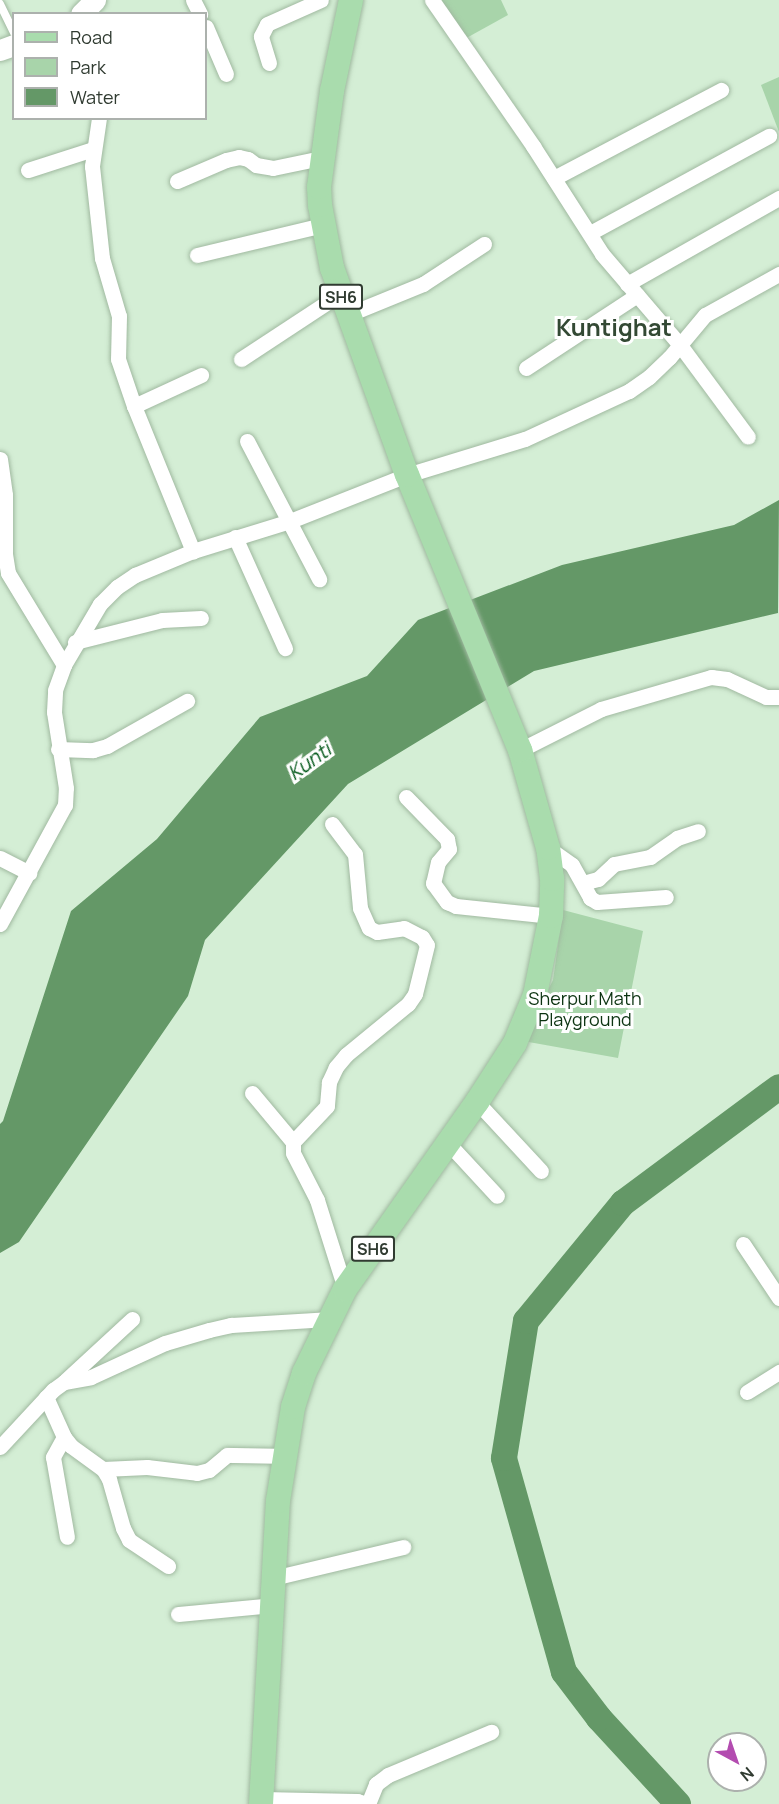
<!DOCTYPE html>
<style>
body{margin:0}
#map{position:relative;width:779px;height:1804px;overflow:hidden;background:#d4eed5;font-family:Manrope,sans-serif}
div>[style]{position:absolute}
.green>*{inset:0;background:#a8d4aa}
.water>*{inset:0;background:#649867}
.river>*{height:26px;margin:-13px;padding:0 13px;transform-origin:13px;border-radius:13px;background:#649867}
.roads{filter:drop-shadow(0 0 2px #a0b9a0) drop-shadow(0 0 2px #a0b9a0)}
.service>*{height:8px;margin:-4px;padding:0 4px;transform-origin:4px;border-radius:4px;background:#fff}
.minor>*{height:15px;margin:-7.5px;padding:0 7.5px;transform-origin:7.5px;border-radius:7.5px;background:#fff}
.secondary>*{height:21px;margin:-10.5px;padding:0 10.5px;transform-origin:10.5px;border-radius:10.5px;background:#fff}
.primary>*{height:24px;margin:-12px;padding:0 12px;transform-origin:12px;border-radius:12px;background:#a9dcad}
span{translate:-50% -50%;white-space:nowrap;text-align:center;line-height:1.15;-webkit-text-stroke:6px #fff;paint-order:stroke}
.shield-label span{padding:2px 4px;background:#fff;border:2px solid;border-radius:4px;-webkit-text-stroke-width:0}
.shield-label{font-size:16px;color:#303b31;font-weight:700}
.park-label{font-size:18px;color:#0c3311}
.water-label{font-size:20px;color:#015718;font-style:italic}
.district-label{font-size:24px;color:#334934;font-weight:700}
.legend{position:absolute;left:12px;top:12px;width:195px;height:108px;box-sizing:border-box;background:#fff;border:2px solid #acb1ad;margin:0;padding:8px 10px;list-style:none;font-size:18px;color:#303b31}
.legend li{display:flex;align-items:center;gap:12px;height:30px}
.legend b{width:30px;border:2px solid #acb1ad}
.north{position:absolute;left:707px;top:1732px;width:60px;height:60px;box-sizing:border-box;background:#fff;border:2px solid #acb1ad;border-radius:50%;rotate:140deg;font-size:16px;font-weight:700;line-height:24px;text-align:center;color:#303b31}
.north::after{content:'';display:block;margin:auto;width:21px;height:27px;background:#b34cb0;clip-path:polygon(50% 0,100% 100%,50% 72%,0 100%)}
</style>
<div id="map">
<div class="green">
<div style="clip-path:polygon(434px 0,501px 0,508px 15px,461px 41px)"></div>
<div style="clip-path:polygon(779px 77px,779px 132px,761px 85px)"></div>
<div style="clip-path:polygon(563px 910px,643px 931px,618px 1058px,523px 1041px,553px 980px)"></div>
</div>
<div class="water">
<div style="clip-path:polygon(779px 500px,778px 613px,534px 671px,348px 784px,205px 940px,188px 996px,19px 1242px,0 1253px,0 1124px,3px 1121px,71px 911px,157px 839px,260px 717px,367px 676px,418px 620px,562px 565px,734px 525px)"></div>
</div>
<div class="river">
<div style="left:678px;top:1804px;width:117px;rotate:-132.6deg"></div>
<div style="left:599px;top:1718px;width:58px;rotate:-127.3deg"></div>
<div style="left:564px;top:1672px;width:222px;rotate:-105.7deg"></div>
<div style="left:504px;top:1458px;width:139px;rotate:-80.9deg"></div>
<div style="left:526px;top:1321px;width:153px;rotate:-50.6deg"></div>
<div style="left:623px;top:1203px;width:194px;rotate:-36.6deg"></div>
</div>
<div class="roads">
<div class="service">
<div style="left:0;top:4px;width:32px;rotate:64deg"></div>
</div>
<div class="minor">
<div style="left:193px;top:0;width:16px;rotate:63deg"></div>
<div style="left:432px;top:0;width:178px;rotate:55.3deg"></div>
<div style="left:533px;top:146px;width:128px;rotate:57.4deg"></div>
<div style="left:602px;top:254px;width:120px;rotate:49.4deg"></div>
<div style="left:680px;top:345px;width:114px;rotate:53.5deg"></div>
<div style="left:206px;top:27px;width:51px;rotate:66.9deg"></div>
<div style="left:269px;top:63px;width:28px;rotate:-107deg"></div>
<div style="left:261px;top:36px;width:13px;rotate:-63deg"></div>
<div style="left:267px;top:24px;width:59px;rotate:-24deg"></div>
<div style="left:99px;top:118px;width:49px;rotate:98.3deg"></div>
<div style="left:92px;top:166px;width:93px;rotate:83.8deg"></div>
<div style="left:102px;top:258px;width:60px;rotate:73.7deg"></div>
<div style="left:119px;top:316px;width:43px;rotate:91.3deg"></div>
<div style="left:118px;top:359px;width:50px;rotate:71.2deg"></div>
<div style="left:134px;top:406px;width:157px;rotate:67.9deg"></div>
<div style="left:28px;top:170px;width:68px;rotate:-17.9deg"></div>
<div style="left:554px;top:178px;width:189px;rotate:-27.8deg"></div>
<div style="left:177px;top:181px;width:53px;rotate:-23.2deg"></div>
<div style="left:226px;top:160px;width:13px;rotate:-13deg"></div>
<div style="left:239px;top:157px;width:9px;rotate:13deg"></div>
<div style="left:248px;top:159px;width:10px;rotate:37deg"></div>
<div style="left:256px;top:165px;width:17px;rotate:10deg"></div>
<div style="left:273px;top:168px;width:49px;rotate:-11.8deg"></div>
<div style="left:590px;top:233px;width:204px;rotate:-28.5deg"></div>
<div style="left:197px;top:255px;width:130px;rotate:-13.4deg"></div>
<div style="left:627px;top:284px;width:175px;rotate:-29.5deg"></div>
<div style="left:347px;top:315px;width:82px;rotate:-22.2deg"></div>
<div style="left:423px;top:284px;width:73px;rotate:-33.3deg"></div>
<div style="left:241px;top:359px;width:118px;rotate:-33.3deg"></div>
<div style="left:526px;top:368px;width:133px;rotate:-33.3deg"></div>
<div style="left:134px;top:406px;width:74px;rotate:-24.8deg"></div>
<div style="left:247px;top:441px;width:156px;rotate:62.4deg"></div>
<div style="left:0;top:459px;width:36px;rotate:82deg"></div>
<div style="left:5px;top:495px;width:59px;rotate:90deg"></div>
<div style="left:5px;top:554px;width:19px;rotate:81deg"></div>
<div style="left:8px;top:573px;width:108px;rotate:58.7deg"></div>
<div style="left:235px;top:537px;width:122px;rotate:65.8deg"></div>
<div style="left:75px;top:642px;width:90px;rotate:-14.2deg"></div>
<div style="left:162px;top:620px;width:39px;rotate:-3deg"></div>
<div style="left:58px;top:749px;width:35px;rotate:2deg"></div>
<div style="left:93px;top:750px;width:15px;rotate:-16deg"></div>
<div style="left:107px;top:746px;width:92px;rotate:-29.4deg"></div>
<div style="left:520px;top:750px;width:91px;rotate:-26.8deg"></div>
<div style="left:601px;top:709px;width:115px;rotate:-16.2deg"></div>
<div style="left:711px;top:677px;width:16px;rotate:7deg"></div>
<div style="left:727px;top:679px;width:43px;rotate:24.8deg"></div>
<div style="left:766px;top:697px;width:13px"></div>
<div style="left:406px;top:797px;width:59px;rotate:45.7deg"></div>
<div style="left:447px;top:839px;width:10px;rotate:79deg"></div>
<div style="left:449px;top:849px;width:17px;rotate:130deg"></div>
<div style="left:438px;top:862px;width:22px;rotate:103deg"></div>
<div style="left:433px;top:883px;width:24px;rotate:54deg"></div>
<div style="left:447px;top:902px;width:10px;rotate:24deg"></div>
<div style="left:456px;top:906px;width:96px;rotate:6deg"></div>
<div style="left:332px;top:824px;width:38px;rotate:53deg"></div>
<div style="left:355px;top:854px;width:54px;rotate:84.7deg"></div>
<div style="left:360px;top:908px;width:22px;rotate:66deg"></div>
<div style="left:369px;top:928px;width:9px;rotate:27deg"></div>
<div style="left:377px;top:932px;width:27px;rotate:-8deg"></div>
<div style="left:404px;top:928px;width:20px;rotate:27deg"></div>
<div style="left:422px;top:937px;width:9px;rotate:58deg"></div>
<div style="left:427px;top:945px;width:50px;rotate:103.8deg"></div>
<div style="left:415px;top:994px;width:12px;rotate:125deg"></div>
<div style="left:408px;top:1004px;width:80px;rotate:140.6deg"></div>
<div style="left:346px;top:1055px;width:16px;rotate:130deg"></div>
<div style="left:336px;top:1067px;width:17px;rotate:115deg"></div>
<div style="left:329px;top:1082px;width:24px;rotate:95deg"></div>
<div style="left:327px;top:1106px;width:50px;rotate:133.4deg"></div>
<div style="left:293px;top:1142px;width:11px;rotate:90deg"></div>
<div style="left:293px;top:1153px;width:53px;rotate:62.9deg"></div>
<div style="left:317px;top:1200px;width:93px;rotate:72.5deg"></div>
<div style="left:548px;top:848px;width:29px;rotate:35deg"></div>
<div style="left:572px;top:865px;width:38px;rotate:61deg"></div>
<div style="left:590px;top:898px;width:8px;rotate:30deg"></div>
<div style="left:597px;top:902px;width:69px;rotate:-4.1deg"></div>
<div style="left:0;top:858px;width:33px;rotate:27deg"></div>
<div style="left:583px;top:883px;width:16px;rotate:-15deg"></div>
<div style="left:598px;top:879px;width:22px;rotate:-43deg"></div>
<div style="left:614px;top:864px;width:37px;rotate:-11deg"></div>
<div style="left:650px;top:857px;width:33px;rotate:-35deg"></div>
<div style="left:677px;top:838px;width:22px;rotate:-18deg"></div>
<div style="left:0;top:924px;width:136px;rotate:-61.4deg"></div>
<div style="left:65px;top:805px;width:17px;rotate:-87deg"></div>
<div style="left:66px;top:788px;width:77px;rotate:-99deg"></div>
<div style="left:54px;top:712px;width:22px;rotate:-87deg"></div>
<div style="left:55px;top:690px;width:27px;rotate:-70deg"></div>
<div style="left:64px;top:665px;width:71px;rotate:-59.5deg"></div>
<div style="left:100px;top:604px;width:24px;rotate:-45deg"></div>
<div style="left:117px;top:587px;width:22px;rotate:-34deg"></div>
<div style="left:135px;top:575px;width:63px;rotate:-22.5deg"></div>
<div style="left:193px;top:551px;width:102px;rotate:-17.2deg"></div>
<div style="left:290px;top:521px;width:126px;rotate:-21.5deg"></div>
<div style="left:407px;top:475px;width:123px;rotate:-17deg"></div>
<div style="left:525px;top:439px;width:115px;rotate:-24.8deg"></div>
<div style="left:629px;top:391px;width:24px;rotate:-35deg"></div>
<div style="left:649px;top:377px;width:28px;rotate:-44deg"></div>
<div style="left:669px;top:358px;width:56px;rotate:-50.1deg"></div>
<div style="left:705px;top:315px;width:85px;rotate:-29deg"></div>
<div style="left:252px;top:1093px;width:64px;rotate:50.1deg"></div>
<div style="left:477px;top:1102px;width:94px;rotate:47.2deg"></div>
<div style="left:448px;top:1143px;width:72px;rotate:47.2deg"></div>
<div style="left:743px;top:1244px;width:65px;rotate:56.3deg"></div>
<div style="left:66px;top:1380px;width:90px;rotate:-42.7deg"></div>
<div style="left:747px;top:1392px;width:38px;rotate:-32deg"></div>
<div style="left:46px;top:1397px;width:44px;rotate:65.8deg"></div>
<div style="left:64px;top:1437px;width:11px;rotate:52deg"></div>
<div style="left:71px;top:1446px;width:39px;rotate:36deg"></div>
<div style="left:103px;top:1469px;width:12px;rotate:59deg"></div>
<div style="left:109px;top:1479px;width:51px;rotate:74.1deg"></div>
<div style="left:123px;top:1528px;width:13px;rotate:63deg"></div>
<div style="left:129px;top:1540px;width:47px;rotate:33.7deg"></div>
<div style="left:64px;top:1437px;width:23px;rotate:119deg"></div>
<div style="left:53px;top:1457px;width:81px;rotate:80.1deg"></div>
<div style="left:0;top:1447px;width:78px;rotate:-47.1deg"></div>
<div style="left:53px;top:1390px;width:14px;rotate:-36deg"></div>
<div style="left:64px;top:1382px;width:27px;rotate:-10deg"></div>
<div style="left:91px;top:1377px;width:81px;rotate:-24.7deg"></div>
<div style="left:165px;top:1343px;width:46px;rotate:-16.5deg"></div>
<div style="left:209px;top:1330px;width:23px;rotate:-13deg"></div>
<div style="left:231px;top:1325px;width:97px;rotate:-3.5deg"></div>
<div style="left:103px;top:1469px;width:44px;rotate:-2.6deg"></div>
<div style="left:147px;top:1467px;width:50px;rotate:6.8deg"></div>
<div style="left:197px;top:1473px;width:12px;rotate:-14deg"></div>
<div style="left:209px;top:1470px;width:23px;rotate:-40deg"></div>
<div style="left:227px;top:1455px;width:56px;rotate:1deg"></div>
<div style="left:273px;top:1578px;width:134px;rotate:-13.4deg"></div>
<div style="left:178px;top:1614px;width:95px;rotate:-5.4deg"></div>
<div style="left:262px;top:1799px;width:95px;rotate:1.2deg"></div>
<div style="left:357px;top:1801px;width:10px;rotate:17deg"></div>
<div style="left:368px;top:1804px;width:22px;rotate:-68deg"></div>
<div style="left:376px;top:1784px;width:15px;rotate:-37deg"></div>
<div style="left:388px;top:1775px;width:112px;rotate:-22.7deg"></div>
</div>
<div class="secondary">
<div style="left:81px;top:14px;width:20px;rotate:-45deg"></div>
<div style="left:0;top:50px;width:15px;rotate:-20deg"></div>
</div>
<div class="primary">
<div style="left:261px;top:1804px;width:303px;rotate:-86.8deg"></div>
<div style="left:278px;top:1501px;width:95px;rotate:-80.9deg"></div>
<div style="left:293px;top:1407px;width:36px;rotate:-72deg"></div>
<div style="left:304px;top:1373px;width:93px;rotate:-64deg"></div>
<div style="left:345px;top:1289px;width:229px;rotate:-54.8deg"></div>
<div style="left:477px;top:1102px;width:70px;rotate:-57.2deg"></div>
<div style="left:515px;top:1043px;width:52px;rotate:-67.4deg"></div>
<div style="left:535px;top:995px;width:81px;rotate:-78.6deg"></div>
<div style="left:551px;top:916px;width:37px;rotate:-88deg"></div>
<div style="left:552px;top:879px;width:31px;rotate:-97deg"></div>
<div style="left:548px;top:848px;width:102px;rotate:-105.9deg"></div>
<div style="left:520px;top:750px;width:297px;rotate:-112.3deg"></div>
<div style="left:407px;top:475px;width:220px;rotate:-109.9deg"></div>
<div style="left:332px;top:268px;width:64px;rotate:-100.8deg"></div>
<div style="left:320px;top:205px;width:18px;rotate:-93deg"></div>
<div style="left:319px;top:187px;width:97px;rotate:-82.3deg"></div>
<div style="left:332px;top:91px;width:93px;rotate:-78.2deg"></div>
</div>
</div>
<div class="shield-label">
<span style="left:341px;top:297px">SH6</span>
<span style="left:373px;top:1249px">SH6</span>
</div>
<div class="park-label">
<span style="left:585px;top:1009px">Sherpur Math<br>Playground</span>
</div>
<div class="water-label">
<span style="left:309px;top:761px;rotate:-36deg">Kunti</span>
</div>
<div class="district-label">
<span style="left:614px;top:327px">Kuntighat</span>
</div>
<ul class="legend">
<li><b style="height:8px;background:#a9dcad"></b>Road</li>
<li><b style="height:16px;background:#a8d4aa"></b>Park</li>
<li><b style="height:16px;background:#649867"></b>Water</li>
</ul>
<div class="north">N</div>
</div>
